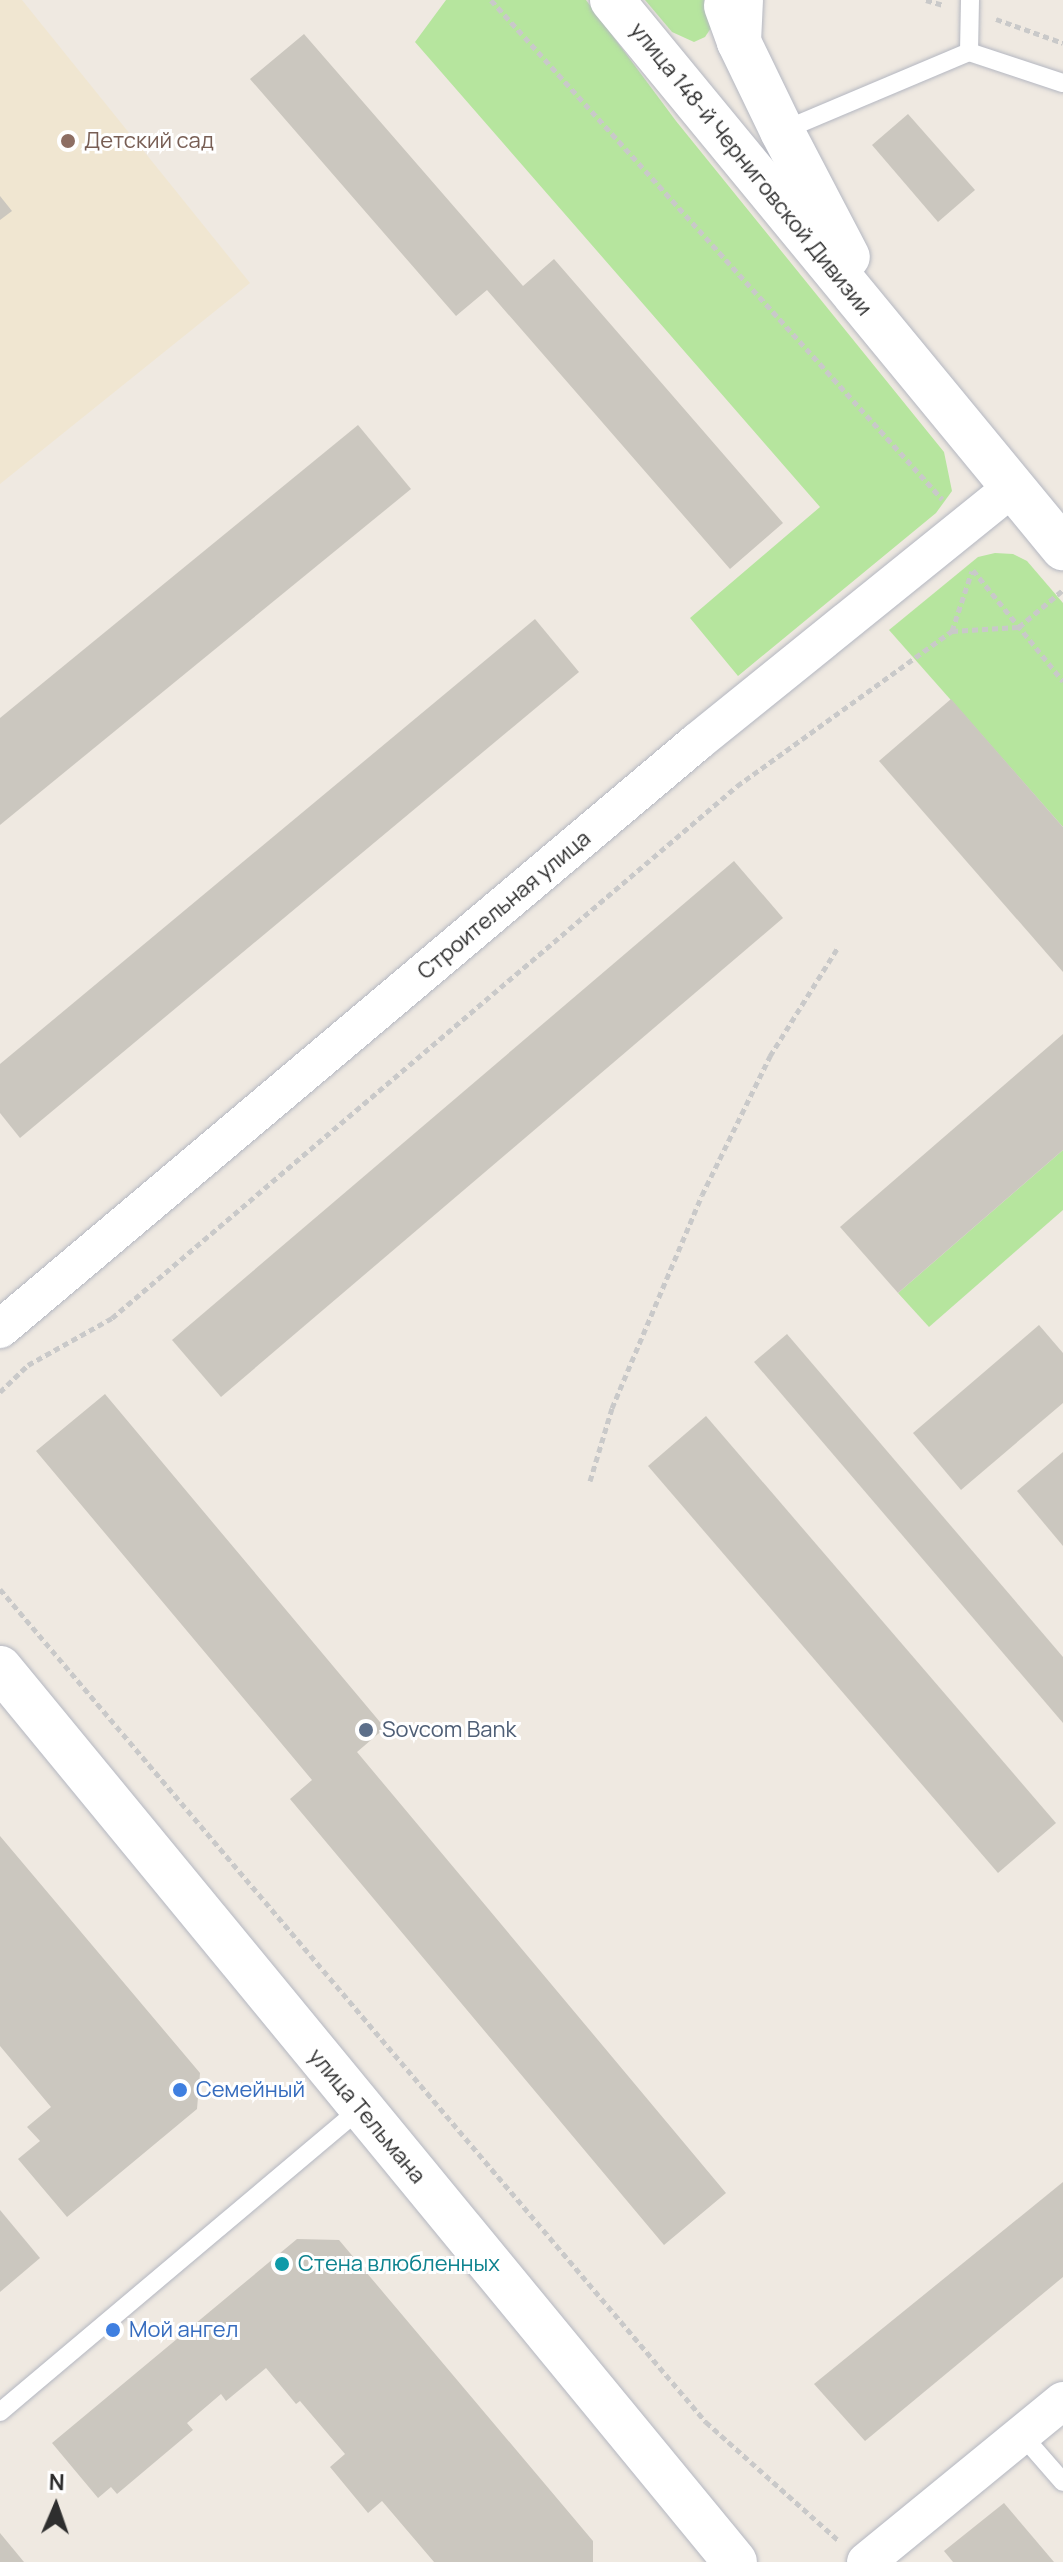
<!DOCTYPE html>
<meta charset="utf-8">
<style>
body{margin:0}
#map{position:relative;width:1063px;height:2562px;overflow:hidden;background:#efe9e1;font-family:Manrope,sans-serif}
div>[style]{position:absolute}
.education>*{inset:0;background:#f0e6d1}
.green>*{inset:0;background:#b6e59e}
.building>*{inset:0;background:#cbc7bf}
.path>*{height:5px;margin-top:-2.5px;transform-origin:0;background:repeating-linear-gradient(90deg,#c9c9c9 0 6px,transparent 0 10px)}
.roads{filter:drop-shadow(0 0 2px #b4b7c1) drop-shadow(0 0 2px #b4b7c1)}
.service>*{height:18px;margin:-9px;padding:0 9px;transform-origin:9px;border-radius:9px;background:#fff}
.minor>*{height:38px;margin:-19px;padding:0 19px;transform-origin:19px;border-radius:19px;background:#fff}
.tertiary>*{height:44px;margin:-22px;padding:0 22px;transform-origin:22px;border-radius:22px;background:#fff}
.secondary>*{height:44px;margin:-22px;padding:0 22px;transform-origin:22px;border-radius:22px;background:#fff}
.dots>*{width:22px;height:22px;translate:-50% -50%;box-sizing:border-box;border:4px solid #fff;border-radius:50%}
span{translate:-50% -50%;white-space:nowrap;text-align:center;line-height:1.15;-webkit-text-stroke:6px #fff;paint-order:stroke}
.education-label{font-size:22px;color:#785e54}
.left{translate:0 -50%;text-align:left}
.street-label{font-size:22px;color:#2e2e2e}
.service-label{font-size:22px;color:#4e5e75}
.shop-label{font-size:22px;color:#366cbe}
.culture-label{font-size:22px;color:#0d838f}
.north{position:absolute;left:16px;top:2466px;width:80px;height:80px;-webkit-text-stroke:6px #fff;paint-order:stroke;rotate:2deg;font-size:22px;font-weight:700;line-height:32px;text-align:center;color:#2e2e2e}
.north::after{content:'';display:block;margin:auto;width:28px;height:36px;background:#2e2e2e;clip-path:polygon(50% 0,100% 100%,50% 72%,0 100%)}
</style>
<div id="map">
<div class="education">
<div style="clip-path:polygon(0 0,22px 0,250px 283px,0 484px)"></div>
</div>
<div class="green">
<div style="clip-path:polygon(446px 0,586px 0,676px 121px,944px 452px,952px 491px,936px 513px,738px 676px,690px 618px,820px 507px,415px 42px)"></div>
<div style="clip-path:polygon(645px 0,704px 0,711px 28px,705px 37px,694px 42px,672px 32px)"></div>
<div style="clip-path:polygon(995px 553px,1013px 554px,1027px 561px,1063px 603px,1063px 827px,889px 630px,978px 557px)"></div>
<div style="clip-path:polygon(1063px 1150px,1063px 1210px,929px 1327px,898px 1293px)"></div>
</div>
<div class="building">
<div style="clip-path:polygon(304px 34px,523px 286px,554px 259px,783px 523px,730px 569px,487px 290px,456px 316px,250px 79px)"></div>
<div style="clip-path:polygon(908px 114px,975px 190px,938px 222px,872px 145px)"></div>
<div style="clip-path:polygon(0 196px,12px 211px,0 220px)"></div>
<div style="clip-path:polygon(358px 425px,411px 489px,0 825px,0 718px)"></div>
<div style="clip-path:polygon(535px 619px,579px 672px,20px 1138px,0 1113px,0 1064px)"></div>
<div style="clip-path:polygon(951px 699px,1063px 827px,1063px 972px,879px 761px)"></div>
<div style="clip-path:polygon(734px 861px,783px 918px,221px 1397px,172px 1340px)"></div>
<div style="clip-path:polygon(1063px 1034px,1063px 1150px,898px 1293px,840px 1227px)"></div>
<div style="clip-path:polygon(1039px 1325px,1063px 1353px,1063px 1403px,961px 1490px,913px 1433px)"></div>
<div style="clip-path:polygon(787px 1334px,1063px 1657px,1063px 1723px,754px 1362px)"></div>
<div style="clip-path:polygon(105px 1394px,385px 1728px,357px 1752px,726px 2193px,664px 2245px,290px 1799px,312px 1780px,36px 1451px)"></div>
<div style="clip-path:polygon(706px 1416px,1056px 1823px,998px 1873px,648px 1466px)"></div>
<div style="clip-path:polygon(1063px 1452px,1063px 1546px,1017px 1491px)"></div>
<div style="clip-path:polygon(0 1836px,200px 2073px,197px 2109px,67px 2217px,18px 2159px,40px 2141px,27px 2127px,51px 2107px,0 2046px)"></div>
<div style="clip-path:polygon(1063px 2182px,1063px 2277px,865px 2441px,814px 2384px)"></div>
<div style="clip-path:polygon(0 2210px,40px 2258px,0 2292px)"></div>
<div style="clip-path:polygon(297px 2239px,339px 2240px,593px 2541px,593px 2562px,434px 2562px,382px 2501px,368px 2513px,330px 2467px,345px 2454px,300px 2401px,296px 2404px,266px 2368px,226px 2401px,221px 2394px,187px 2423px,193px 2430px,117px 2494px,111px 2487px,98px 2498px,52px 2443px)"></div>
<div style="clip-path:polygon(1004px 2503px,1054px 2562px,953px 2562px,944px 2551px)"></div>
<div style="clip-path:polygon(0 2533px,24px 2562px,0 2562px)"></div>
</div>
<div class="path">
<div style="left:491px;top:0;width:673px;rotate:47.89deg"></div>
<div style="left:926px;top:0;width:19px;rotate:16deg"></div>
<div style="left:996px;top:19px;width:71px;rotate:19.7deg"></div>
<div style="left:973px;top:570px;width:143px;rotate:51deg"></div>
<div style="left:952px;top:631px;width:67px;rotate:-3.4deg"></div>
<div style="left:1019px;top:627px;width:57px;rotate:-40.1deg"></div>
<div style="left:0;top:1392px;width:39px;rotate:-44deg"></div>
<div style="left:28px;top:1365px;width:96px;rotate:-29.2deg"></div>
<div style="left:112px;top:1318px;width:821px;rotate:-40.4deg"></div>
<div style="left:737px;top:786px;width:265px;rotate:-35.8deg"></div>
<div style="left:952px;top:631px;width:63px;rotate:-71.6deg"></div>
<div style="left:590px;top:1481px;width:76px;rotate:-73.2deg"></div>
<div style="left:612px;top:1408px;width:231px;rotate:-67.1deg"></div>
<div style="left:702px;top:1195px;width:155px;rotate:-63.9deg"></div>
<div style="left:770px;top:1056px;width:128px;rotate:-58deg"></div>
<div style="left:0;top:1589px;width:1092px;rotate:49.72deg"></div>
<div style="left:706px;top:2422px;width:178px;rotate:41.8deg"></div>
</div>
<div class="roads">
<div class="service">
<div style="left:970px;top:0;width:52px;rotate:91.1deg"></div>
<div style="left:969px;top:52px;width:99px;rotate:18.3deg"></div>
<div style="left:782px;top:131px;width:203px;rotate:-22.9deg"></div>
<div style="left:0;top:2412px;width:471px;rotate:-40.1deg"></div>
<div style="left:1022px;top:2435px;width:62px;rotate:48.9deg"></div>
</div>
<div class="minor">
<div style="left:0;top:1329px;width:911px;rotate:-40.1deg"></div>
<div style="left:697px;top:742px;width:406px;rotate:-38.9deg"></div>
<div style="left:866px;top:2562px;width:254px;rotate:-39.3deg"></div>
</div>
<div class="tertiary">
<div style="left:612px;top:0;width:710px;rotate:50.55deg"></div>
<div style="left:726px;top:6px;width:38px;rotate:70deg"></div>
<div style="left:739px;top:42px;width:99px;rotate:64.2deg"></div>
<div style="left:782px;top:131px;width:142px;rotate:62.4deg"></div>
<div style="left:0;top:1668px;width:1157px;rotate:50.57deg"></div>
</div>
<div class="secondary">
<div style="left:739px;top:42px;width:42px;rotate:-87.3deg"></div>
</div>
</div>
<div class="dots">
<div style="left:68px;top:141px;background:#8d6e63"></div>
<div style="left:366px;top:1730px;background:#5c6f8a"></div>
<div style="left:180px;top:2090px;background:#3f7fe0"></div>
<div style="left:282px;top:2264px;background:#0f9aa8"></div>
<div style="left:113px;top:2330px;background:#3f7fe0"></div>
</div>
<div class="education-label">
<span class="left" style="left:84px;top:141px">Детский сад</span>
</div>
<div class="street-label">
<span style="left:751px;top:169px;rotate:51deg">улица 148-й Черниговской Дивизии</span>
<span style="left:504px;top:905px;rotate:-40deg">Строительная улица</span>
<span style="left:367px;top:2116px;rotate:50deg">улица Тельмана</span>
</div>
<div class="service-label">
<span class="left" style="left:382px;top:1730px">Sovcom Bank</span>
</div>
<div class="shop-label">
<span class="left" style="left:196px;top:2090px">Семейный</span>
<span class="left" style="left:129px;top:2330px">Мой ангел</span>
</div>
<div class="culture-label">
<span class="left" style="left:298px;top:2264px">Стена влюбленных</span>
</div>
<div class="north">N</div>
</div>
